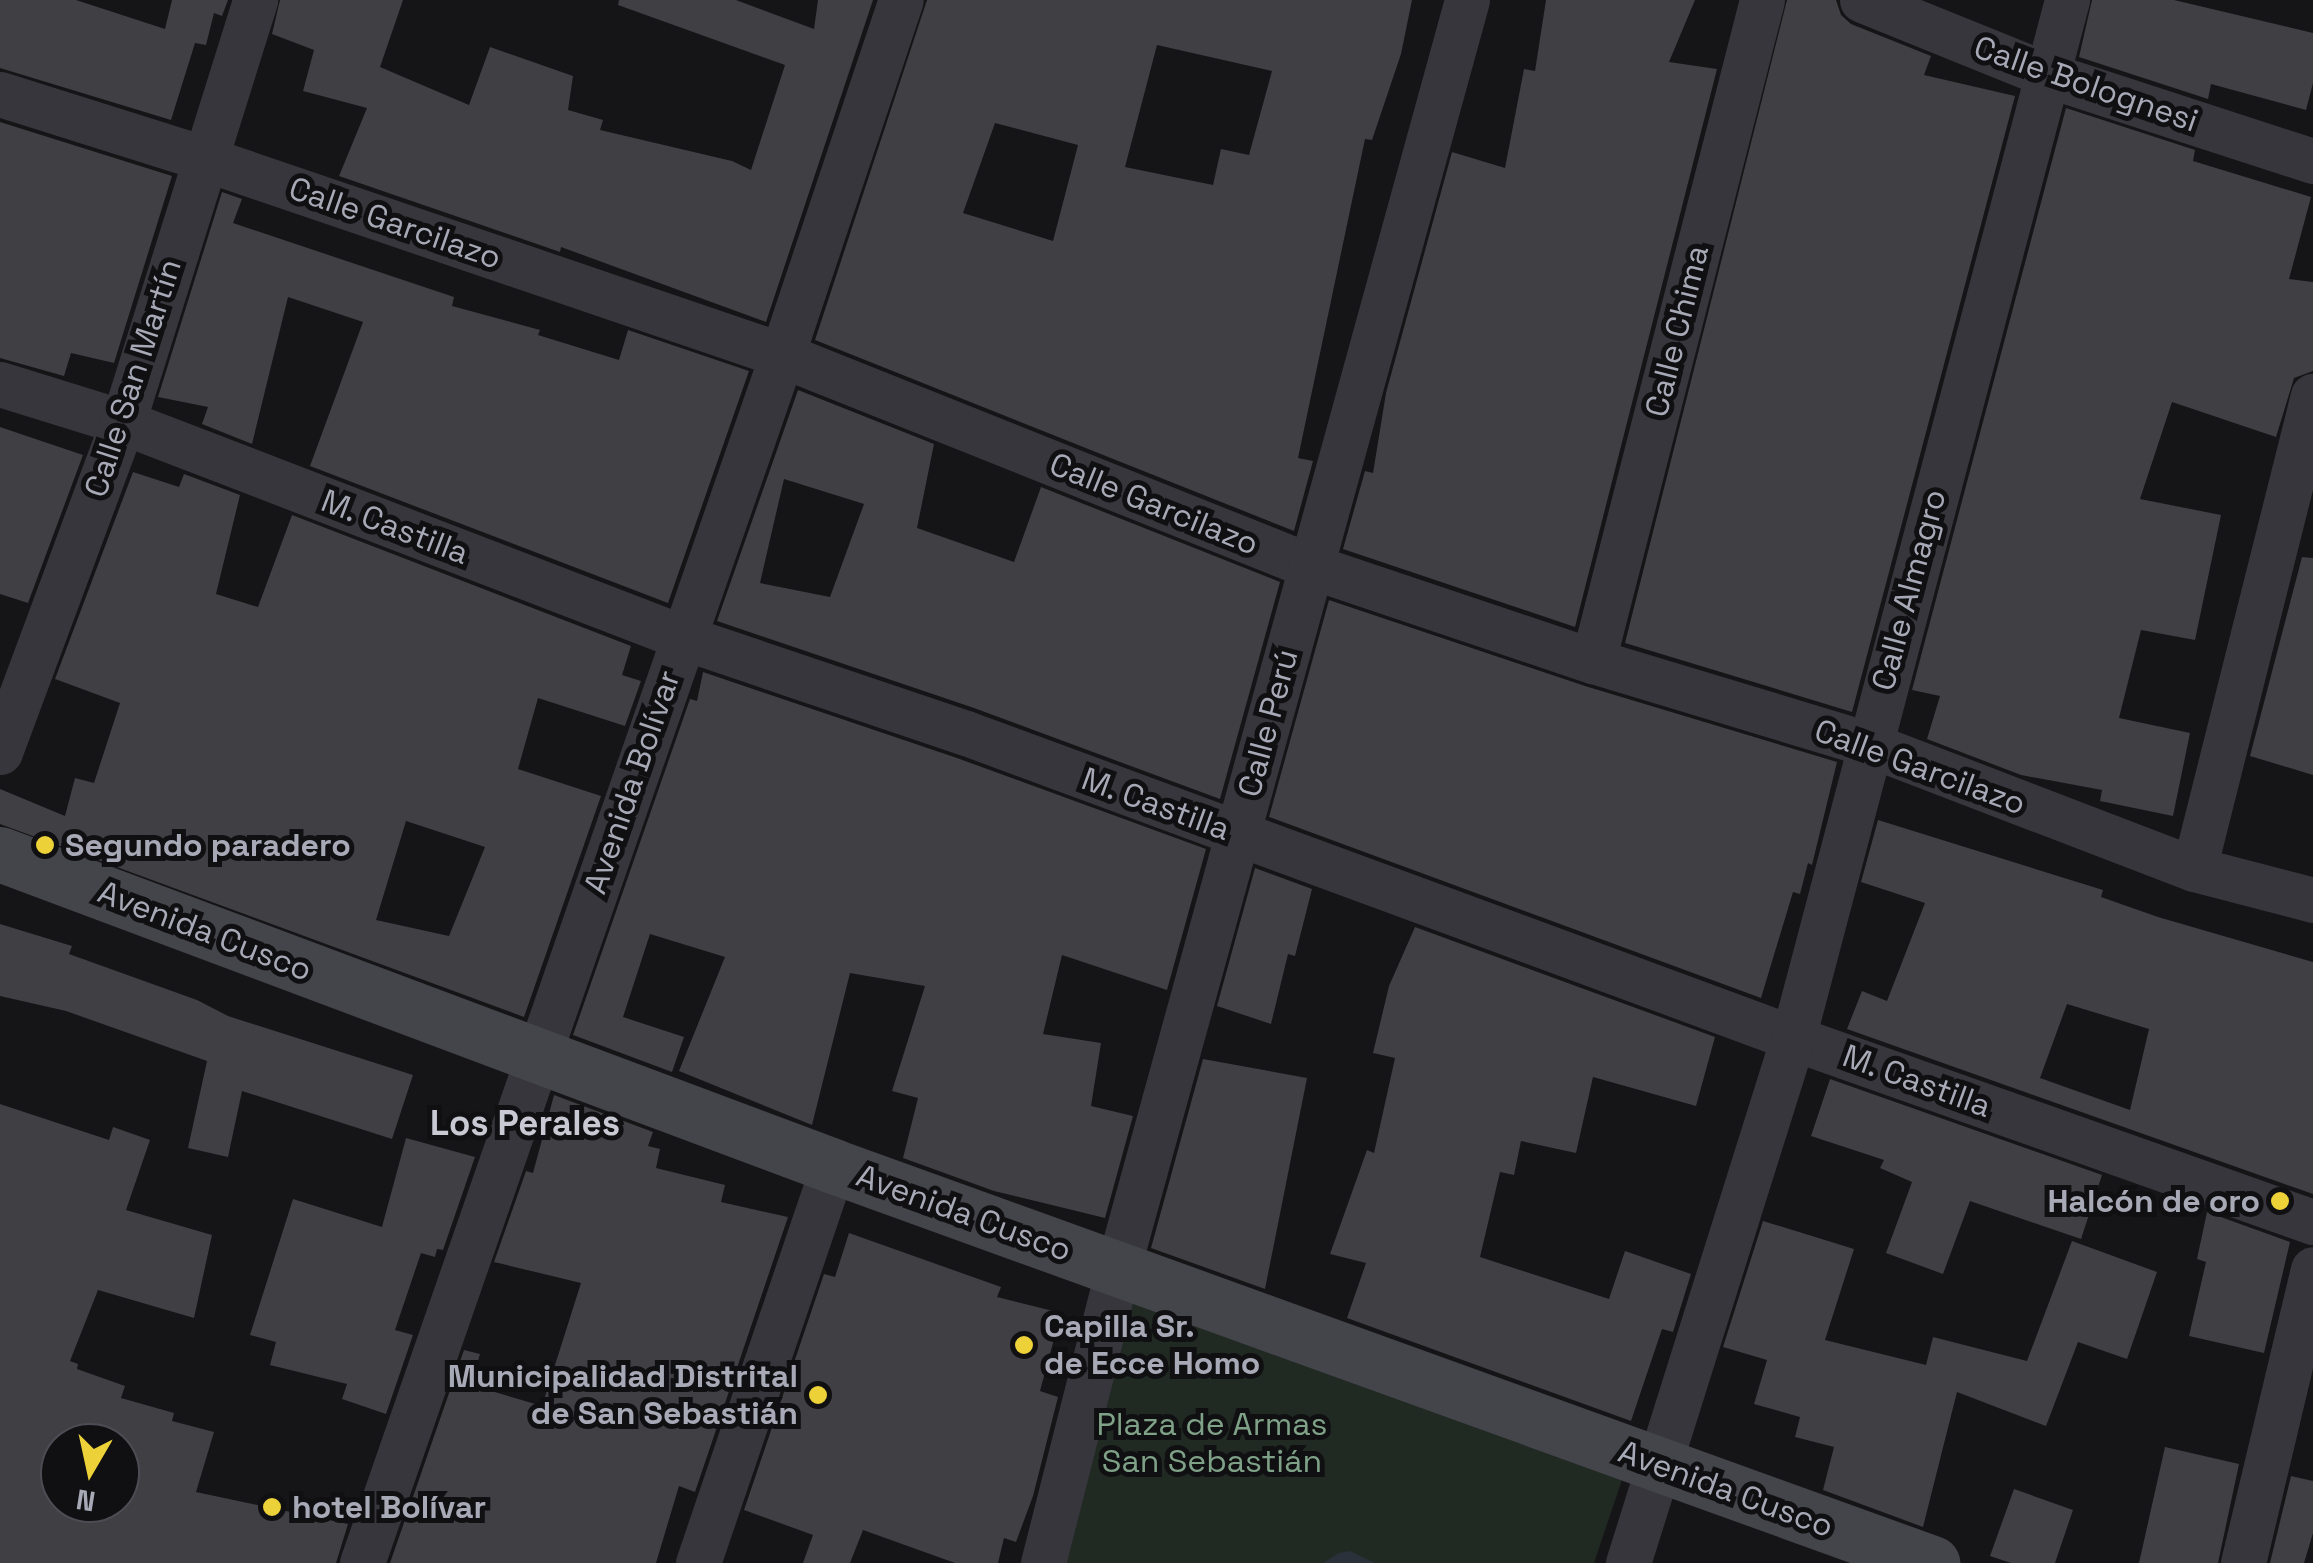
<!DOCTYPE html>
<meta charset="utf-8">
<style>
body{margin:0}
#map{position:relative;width:2313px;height:1563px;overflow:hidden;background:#151517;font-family:"Space Grotesk",sans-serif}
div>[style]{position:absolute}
.green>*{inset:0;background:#212923}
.water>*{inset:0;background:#2b313a}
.building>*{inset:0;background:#3f3f44}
.street>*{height:45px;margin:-22.5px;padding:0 22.5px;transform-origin:22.5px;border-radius:22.5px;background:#36363c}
.secondary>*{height:55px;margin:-27.5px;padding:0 27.5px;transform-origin:27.5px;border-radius:27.5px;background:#44444b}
.dots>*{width:28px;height:28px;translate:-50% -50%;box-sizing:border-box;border:5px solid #101012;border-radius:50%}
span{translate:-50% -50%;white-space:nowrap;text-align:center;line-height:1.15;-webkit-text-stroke:10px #101012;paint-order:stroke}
.street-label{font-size:32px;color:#a7a9b6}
.poi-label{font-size:32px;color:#a7a9b6;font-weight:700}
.left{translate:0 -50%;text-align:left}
.right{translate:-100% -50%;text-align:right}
.park-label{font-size:32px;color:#7fa187}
.neighbourhood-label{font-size:35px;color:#c8c9d3;font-weight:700}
.north{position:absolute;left:40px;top:1423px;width:100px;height:100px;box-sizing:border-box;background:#101012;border:2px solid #4c4d54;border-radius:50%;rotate:189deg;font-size:28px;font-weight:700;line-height:40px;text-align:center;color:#a7a9b6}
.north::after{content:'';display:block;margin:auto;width:35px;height:45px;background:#ecd138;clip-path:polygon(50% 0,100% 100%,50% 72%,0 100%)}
</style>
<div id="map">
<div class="green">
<div style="clip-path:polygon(1130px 1287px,1626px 1468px,1594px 1563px,1057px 1563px)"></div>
</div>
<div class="water">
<div style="clip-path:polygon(1350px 1551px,1375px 1563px,1323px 1563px,1339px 1553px)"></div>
</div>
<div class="building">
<div style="clip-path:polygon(0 0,76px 0,165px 29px,172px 0,228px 0,222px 16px,214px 13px,206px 45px,195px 43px,171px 120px,0 68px)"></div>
<div style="clip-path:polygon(280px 0,403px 0,380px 67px,469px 105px,490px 47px,573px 76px,568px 110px,603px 120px,600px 130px,732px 161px,751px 170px,785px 65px,618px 5px,619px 0,736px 0,814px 29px,818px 0,873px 0,766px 322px,561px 247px,560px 252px,339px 176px,367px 108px,303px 91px,314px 50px,272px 34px)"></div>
<div style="clip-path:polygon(evenodd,927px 0,1412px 0,1401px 54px,1372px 140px,1365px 139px,1298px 458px,1313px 461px,1294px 531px,815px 340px,927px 0,1157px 45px,1272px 71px,1249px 155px,1221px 149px,1213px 185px,1125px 167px,1157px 45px,927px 0,995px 123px,1078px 145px,1053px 241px,963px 213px,995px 123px)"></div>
<div style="clip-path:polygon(1546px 0,1695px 0,1669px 62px,1717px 69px,1575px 627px,1343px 549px,1365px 471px,1373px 473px,1386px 393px,1452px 152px,1505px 168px,1524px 69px,1535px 71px)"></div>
<div style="clip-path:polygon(1787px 0,1836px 0,1841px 15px,1851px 24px,1931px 56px,1924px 75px,2015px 96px,1852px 712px,1625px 643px)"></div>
<div style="clip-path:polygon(2092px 0,2174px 0,2313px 33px,2313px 83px,2306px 110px,2211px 84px,2208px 99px,2079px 57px)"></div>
<div style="clip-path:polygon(2066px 108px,2195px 150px,2193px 161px,2311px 197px,2289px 279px,2313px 282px,2313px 371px,2294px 378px,2276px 437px,2172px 402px,2140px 499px,2221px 515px,2195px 640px,2141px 630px,2119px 718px,2190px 733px,2173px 816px,2100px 801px,2102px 790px,2021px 775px,1927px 739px,1940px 696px,1912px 690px)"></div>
<div style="clip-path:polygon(0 122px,172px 176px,114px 363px,71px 353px,64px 376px,0 358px)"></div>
<div style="clip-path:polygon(222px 192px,242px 199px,233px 223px,454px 297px,452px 306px,540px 330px,538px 335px,619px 360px,628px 330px,749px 371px,668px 603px,310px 466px,363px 322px,288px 297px,252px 444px,202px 424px,208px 407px,158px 397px)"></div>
<div style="clip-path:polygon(evenodd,798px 390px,934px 444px,917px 528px,1014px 562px,1041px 487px,1280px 582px,1220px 799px,974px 708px,717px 621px,798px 390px,784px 479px,864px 504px,830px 597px,760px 583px,784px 479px)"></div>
<div style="clip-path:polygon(0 427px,83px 455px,28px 603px,0 594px)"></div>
<div style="clip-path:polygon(evenodd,133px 472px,179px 487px,184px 474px,240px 495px,216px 594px,258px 607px,292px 515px,631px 646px,622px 675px,641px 681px,625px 726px,538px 698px,518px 769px,601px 796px,524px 1017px,0 824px,0 789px,65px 816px,75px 778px,94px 783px,120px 703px,55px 679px,133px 472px,406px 821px,485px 847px,449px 936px,376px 920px,406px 821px)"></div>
<div style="clip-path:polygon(2302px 557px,2313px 558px,2313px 775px,2250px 756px)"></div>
<div style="clip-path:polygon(1329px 600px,1585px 686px,1837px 762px,1812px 865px,1808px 863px,1800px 894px,1793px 892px,1761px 998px,1269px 817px)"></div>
<div style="clip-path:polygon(703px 672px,957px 758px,1206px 849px,1167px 990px,1062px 955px,1043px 1034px,1101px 1043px,1091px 1106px,1133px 1116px,1105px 1218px,994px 1191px,903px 1158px,918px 1098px,892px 1091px,925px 986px,850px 973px,812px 1125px,679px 1071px,725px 957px,650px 934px,623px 1017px,684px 1037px,672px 1072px,573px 1035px,690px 699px,697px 701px)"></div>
<div style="clip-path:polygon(evenodd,1878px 820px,2103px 890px,2101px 897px,2158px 917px,2313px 962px,2313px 1194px,1847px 1029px,1862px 991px,1887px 1001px,1925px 903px,1861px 882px,1878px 820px,2067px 1004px,2149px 1029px,2130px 1110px,2040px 1078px,2067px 1004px)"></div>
<div style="clip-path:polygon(1255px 868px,1312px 889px,1295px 956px,1288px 954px,1271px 1024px,1217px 1006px)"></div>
<div style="clip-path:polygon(0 924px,72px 946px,69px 954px,197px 1000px,228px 1016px,413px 1075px,392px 1139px,242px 1091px,228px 1157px,188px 1148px,207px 1061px,66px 1011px,0 996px)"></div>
<div style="clip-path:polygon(1415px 927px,1715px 1037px,1696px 1106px,1593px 1077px,1576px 1153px,1521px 1141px,1514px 1175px,1500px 1172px,1480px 1257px,1609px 1299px,1625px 1251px,1691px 1274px,1673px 1332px,1662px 1329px,1631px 1421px,1347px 1318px,1366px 1263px,1330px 1254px,1367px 1150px,1374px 1153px,1395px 1058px,1373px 1053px,1389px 986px)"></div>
<div style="clip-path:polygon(1203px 1059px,1307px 1078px,1265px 1289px,1151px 1248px)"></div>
<div style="clip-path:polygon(1830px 1079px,2102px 1175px,2081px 1239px,1970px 1201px,1943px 1274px,1886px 1253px,1912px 1182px,1880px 1168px,1884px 1160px,1811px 1136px)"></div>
<div style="clip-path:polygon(554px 1095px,653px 1132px,648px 1146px,660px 1149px,656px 1168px,725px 1185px,721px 1202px,788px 1217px,695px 1492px,679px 1486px,656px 1563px,390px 1563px,464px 1350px,480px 1354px,471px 1385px,542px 1406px,581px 1283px,494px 1262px,526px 1171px,533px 1173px)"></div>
<div style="clip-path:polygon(evenodd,0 1104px,109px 1140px,113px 1127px,150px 1140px,126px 1210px,212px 1235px,194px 1318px,98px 1290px,70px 1361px,78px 1364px,77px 1369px,125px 1386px,121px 1398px,174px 1413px,172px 1421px,214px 1432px,196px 1492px,348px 1524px,336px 1563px,0 1563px,0 1104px,60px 1443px,120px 1443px,120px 1503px,60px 1503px,60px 1443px)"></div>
<div style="clip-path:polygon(406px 1138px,475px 1157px,443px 1250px,437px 1249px,435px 1257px,421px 1253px,395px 1330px,413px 1335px,386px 1414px,342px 1399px,347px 1384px,270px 1365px,276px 1342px,250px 1335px,293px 1199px,382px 1227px)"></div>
<div style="clip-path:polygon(2207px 1212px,2290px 1242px,2264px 1353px,2189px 1336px,2206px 1262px,2197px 1259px)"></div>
<div style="clip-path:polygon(1763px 1221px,1854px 1249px,1825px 1340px,1926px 1365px,1933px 1337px,2027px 1361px,2072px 1241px,2157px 1272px,2127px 1359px,2078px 1342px,2046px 1426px,1957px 1392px,1923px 1527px,1823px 1490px,1834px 1447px,1795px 1437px,1800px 1417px,1754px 1404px,1767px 1360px,1723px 1347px)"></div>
<div style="clip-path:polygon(849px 1233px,1001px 1287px,997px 1297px,1061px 1313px,1040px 1391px,1058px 1397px,1033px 1496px,1016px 1542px,1004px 1538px,998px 1563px,955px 1563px,863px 1530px,850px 1563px,803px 1563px,813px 1535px,744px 1510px,824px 1274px,835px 1277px)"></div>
<div style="clip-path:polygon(2165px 1447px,2239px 1464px,2218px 1563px,2139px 1563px)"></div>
<div style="clip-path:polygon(2291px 1476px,2313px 1481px,2313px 1533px,2304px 1563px,2270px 1563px)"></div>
<div style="clip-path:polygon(2014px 1489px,2073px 1510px,2055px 1563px,2011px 1563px,1990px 1556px)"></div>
</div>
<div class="street">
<div style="left:1862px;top:0;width:197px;rotate:22deg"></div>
<div style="left:2045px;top:74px;width:282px;rotate:18deg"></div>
<div style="left:0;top:94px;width:213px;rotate:17.5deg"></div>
<div style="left:203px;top:158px;width:612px;rotate:18.79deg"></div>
<div style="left:782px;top:355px;width:569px;rotate:21.78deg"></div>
<div style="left:1310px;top:566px;width:299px;rotate:18.6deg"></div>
<div style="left:1593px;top:661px;width:287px;rotate:16.8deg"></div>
<div style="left:1868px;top:744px;width:349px;rotate:21deg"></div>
<div style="left:2194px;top:869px;width:123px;rotate:14.6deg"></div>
<div style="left:0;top:384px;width:129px;rotate:17.2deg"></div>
<div style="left:123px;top:422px;width:599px;rotate:21.04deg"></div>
<div style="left:682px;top:637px;width:300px;rotate:18.7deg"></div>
<div style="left:966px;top:733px;width:881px;rotate:20.24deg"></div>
<div style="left:1793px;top:1038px;width:552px;rotate:19.49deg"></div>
<div style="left:1593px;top:661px;width:682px;rotate:-75.66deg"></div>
<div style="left:0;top:752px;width:352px;rotate:-69.6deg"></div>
<div style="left:123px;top:422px;width:442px;rotate:-72.6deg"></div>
<div style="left:2194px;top:869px;width:488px;rotate:-75.9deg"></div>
<div style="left:362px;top:1563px;width:1279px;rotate:-70.83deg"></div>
<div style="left:782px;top:355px;width:374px;rotate:-71.5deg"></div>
<div style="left:698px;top:1563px;width:419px;rotate:-71.2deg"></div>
<div style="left:1043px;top:1563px;width:304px;rotate:-75.7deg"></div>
<div style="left:1118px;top:1268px;width:1315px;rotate:-74.61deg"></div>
<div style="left:1628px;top:1563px;width:550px;rotate:-72.55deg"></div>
<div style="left:1793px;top:1038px;width:1074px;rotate:-75.21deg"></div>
<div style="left:2243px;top:1563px;width:302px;rotate:-76.6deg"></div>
</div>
<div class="secondary">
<div style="left:0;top:854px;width:890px;rotate:20.53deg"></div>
<div style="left:833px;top:1166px;width:1169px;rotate:19.86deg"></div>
</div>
<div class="dots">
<div style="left:45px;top:845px;background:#ecd138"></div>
<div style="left:2280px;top:1201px;background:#ecd138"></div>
<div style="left:1024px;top:1345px;background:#ecd138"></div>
<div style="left:818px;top:1395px;background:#ecd138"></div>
<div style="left:272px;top:1507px;background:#ecd138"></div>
</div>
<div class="street-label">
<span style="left:2086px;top:84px;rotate:19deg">Calle Bolognesi</span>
<span style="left:395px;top:223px;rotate:19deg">Calle Garcilazo</span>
<span style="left:1677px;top:331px;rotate:-76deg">Calle Chima</span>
<span style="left:133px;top:378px;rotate:-72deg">Calle San Martín</span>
<span style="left:1154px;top:504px;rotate:22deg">Calle Garcilazo</span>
<span style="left:395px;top:527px;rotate:21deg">M. Castilla</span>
<span style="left:1909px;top:590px;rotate:-75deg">Calle Almagro</span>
<span style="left:1268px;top:723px;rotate:-75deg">Calle Perú</span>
<span style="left:1920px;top:767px;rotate:20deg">Calle Garcilazo</span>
<span style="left:632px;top:782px;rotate:-71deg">Avenida Bolívar</span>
<span style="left:1156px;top:804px;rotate:20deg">M. Castilla</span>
<span style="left:205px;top:931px;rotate:21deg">Avenida Cusco</span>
<span style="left:1917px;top:1081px;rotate:20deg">M. Castilla</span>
<span style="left:964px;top:1213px;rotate:20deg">Avenida Cusco</span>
<span style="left:1726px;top:1489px;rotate:20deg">Avenida Cusco</span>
</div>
<div class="poi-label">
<span class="left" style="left:65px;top:845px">Segundo paradero</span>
<span class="right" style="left:2260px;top:1201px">Halcón de oro</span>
<span class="left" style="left:1044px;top:1345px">Capilla Sr.<br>de Ecce Homo</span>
<span class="right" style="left:798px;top:1395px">Municipalidad Distrital<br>de San Sebastián</span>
<span class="left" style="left:292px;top:1507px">hotel Bolívar</span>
</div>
<div class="park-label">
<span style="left:1212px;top:1443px">Plaza de Armas<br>San Sebastián</span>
</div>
<div class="neighbourhood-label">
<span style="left:525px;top:1123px">Los Perales</span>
</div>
<div class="north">N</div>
</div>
